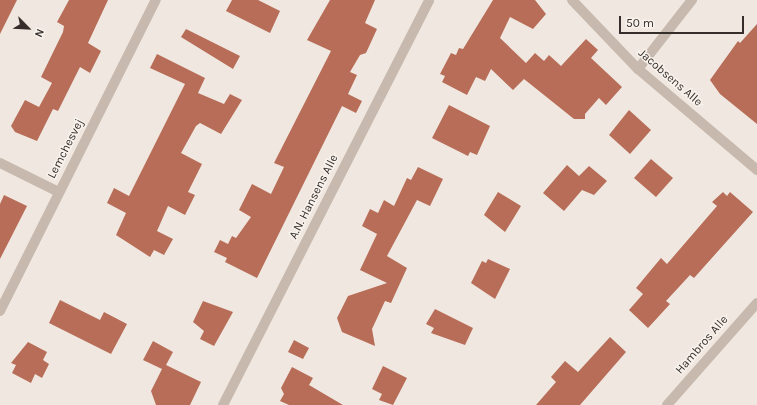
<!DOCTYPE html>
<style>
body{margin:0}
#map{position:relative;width:757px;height:405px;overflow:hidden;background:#f0e8e0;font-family:Karla,sans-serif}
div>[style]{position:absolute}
.building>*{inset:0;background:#b76d57}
.minor>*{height:10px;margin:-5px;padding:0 5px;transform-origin:5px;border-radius:5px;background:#c7b9ad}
span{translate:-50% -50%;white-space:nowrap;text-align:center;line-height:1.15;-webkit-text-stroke:3px #f8f2ec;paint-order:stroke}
.street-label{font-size:12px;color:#362e2b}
.north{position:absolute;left:8px;top:8px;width:40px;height:40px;-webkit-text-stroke:3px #f8f2ec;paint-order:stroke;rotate:114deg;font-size:11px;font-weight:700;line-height:16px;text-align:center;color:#362e2b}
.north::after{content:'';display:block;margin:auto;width:14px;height:18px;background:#362e2b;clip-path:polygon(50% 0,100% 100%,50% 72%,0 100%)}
.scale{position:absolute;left:619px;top:16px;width:125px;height:18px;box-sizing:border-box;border:2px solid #362e2b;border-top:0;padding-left:5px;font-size:12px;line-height:14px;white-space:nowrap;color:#362e2b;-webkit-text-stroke:3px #f8f2ec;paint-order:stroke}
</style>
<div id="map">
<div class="building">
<div style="clip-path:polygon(0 0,17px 0,0 34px)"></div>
<div style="clip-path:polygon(69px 0,108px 0,88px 43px,101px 51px,90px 73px,80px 67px,58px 111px,53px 109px,37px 141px,15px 132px,11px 126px,25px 100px,39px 107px,52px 83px,41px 77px,63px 32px,64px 26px,57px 22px)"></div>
<div style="clip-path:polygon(232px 0,258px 0,280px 11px,270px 33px,226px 11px)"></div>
<div style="clip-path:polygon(330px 0,375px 0,365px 23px,377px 29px,366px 53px,360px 55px,350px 72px,357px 75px,348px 94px,362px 101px,356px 113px,342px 106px,257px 278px,225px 262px,227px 258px,214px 252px,220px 240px,228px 244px,232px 236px,236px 238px,251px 217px,239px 210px,252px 184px,271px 194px,284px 167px,274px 163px,331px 51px,307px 40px)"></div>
<div style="clip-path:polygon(493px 0,535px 0,546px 14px,533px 29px,510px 17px,500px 38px,526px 63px,535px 53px,544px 61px,549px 55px,561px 66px,586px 39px,598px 50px,591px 58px,622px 87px,606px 105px,599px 98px,585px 114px,585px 119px,574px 119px,524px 79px,513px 90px,491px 69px,485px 81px,476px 77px,467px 95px,442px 82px,445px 76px,440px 74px,451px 53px,456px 55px,459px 48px,463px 49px)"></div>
<div style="clip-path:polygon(757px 24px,757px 124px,720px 94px,710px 80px,738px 41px,740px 43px)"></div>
<div style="clip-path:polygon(186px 29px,240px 56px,233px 69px,181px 37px)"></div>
<div style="clip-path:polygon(157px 54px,205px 78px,198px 93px,224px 104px,230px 94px,242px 100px,221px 134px,200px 123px,196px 126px,181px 153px,202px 164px,188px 192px,195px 195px,185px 215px,168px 206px,157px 231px,173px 239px,164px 255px,154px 250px,150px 257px,116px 235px,126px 213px,107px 203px,114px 188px,129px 196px,185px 84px,150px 68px)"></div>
<div style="clip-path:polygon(449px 105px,490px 126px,477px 155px,470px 152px,468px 156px,432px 138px)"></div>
<div style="clip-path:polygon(629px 110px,651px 130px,630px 154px,609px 135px)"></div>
<div style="clip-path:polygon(651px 159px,673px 178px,656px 197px,634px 178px)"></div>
<div style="clip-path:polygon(567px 165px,579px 176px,589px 166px,607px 181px,594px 195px,582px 190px,564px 211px,543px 193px)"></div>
<div style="clip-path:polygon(418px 167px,443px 179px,430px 206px,417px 200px,387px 256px,407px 268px,391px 303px,385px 301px,372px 329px,375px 346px,342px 332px,337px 318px,348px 296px,387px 283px,360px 270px,377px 234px,362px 226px,370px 209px,378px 213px,384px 200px,394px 206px,407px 178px,411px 180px)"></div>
<div style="clip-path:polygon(498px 192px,521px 206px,505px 232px,484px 215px)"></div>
<div style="clip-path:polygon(723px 192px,727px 196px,730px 192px,753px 212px,694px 278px,690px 275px,666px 301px,670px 304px,648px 328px,629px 310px,643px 294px,636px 288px,661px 258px,667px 264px,717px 206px,712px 202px)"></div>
<div style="clip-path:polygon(4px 195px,27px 206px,0 259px,0 204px)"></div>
<div style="clip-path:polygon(488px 259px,510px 269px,495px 299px,471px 283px,482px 261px,486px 263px)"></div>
<div style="clip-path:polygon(60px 300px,100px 320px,104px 312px,127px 324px,111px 354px,49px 323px)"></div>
<div style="clip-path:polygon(203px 301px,233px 312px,214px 346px,200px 339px,204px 331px,193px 322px)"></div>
<div style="clip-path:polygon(435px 309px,473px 328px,465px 345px,431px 333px,434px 328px,426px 324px)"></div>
<div style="clip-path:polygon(610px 337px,626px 352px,580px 405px,536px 405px,556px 382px,551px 377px,565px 361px,578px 372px)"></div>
<div style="clip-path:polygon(294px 340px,309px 348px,303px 359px,288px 352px)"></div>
<div style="clip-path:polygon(153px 341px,173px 352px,166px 365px,201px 382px,190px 405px,156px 405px,151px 391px,162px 369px,143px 360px)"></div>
<div style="clip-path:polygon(28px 342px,47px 352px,43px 360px,49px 364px,42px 378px,35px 374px,31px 383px,12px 373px,16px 365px,11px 363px)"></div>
<div style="clip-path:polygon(383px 366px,407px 378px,393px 405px,379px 400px,382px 394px,372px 389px)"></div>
<div style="clip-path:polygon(292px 367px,313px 378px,309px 385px,343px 405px,289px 405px,280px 401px,284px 394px,281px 388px)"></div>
</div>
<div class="minor">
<div style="left:572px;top:0;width:95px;rotate:46.3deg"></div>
<div style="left:638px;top:69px;width:156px;rotate:40.3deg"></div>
<div style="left:638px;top:69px;width:88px;rotate:-52deg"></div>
<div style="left:0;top:163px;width:66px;rotate:26.2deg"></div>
<div style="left:0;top:311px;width:348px;rotate:-63.4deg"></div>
<div style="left:223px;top:405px;width:454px;rotate:-63deg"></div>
<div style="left:667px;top:405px;width:136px;rotate:-48.6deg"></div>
</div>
<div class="street-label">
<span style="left:670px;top:78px;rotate:41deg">Jacobsens Alle</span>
<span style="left:66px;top:149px;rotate:-63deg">Lemchesvej</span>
<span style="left:314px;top:197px;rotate:-63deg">A.N. Hansens Alle</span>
<span style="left:702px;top:345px;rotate:-49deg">Hambros Alle</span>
</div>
<div class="north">N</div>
<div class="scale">50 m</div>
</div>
